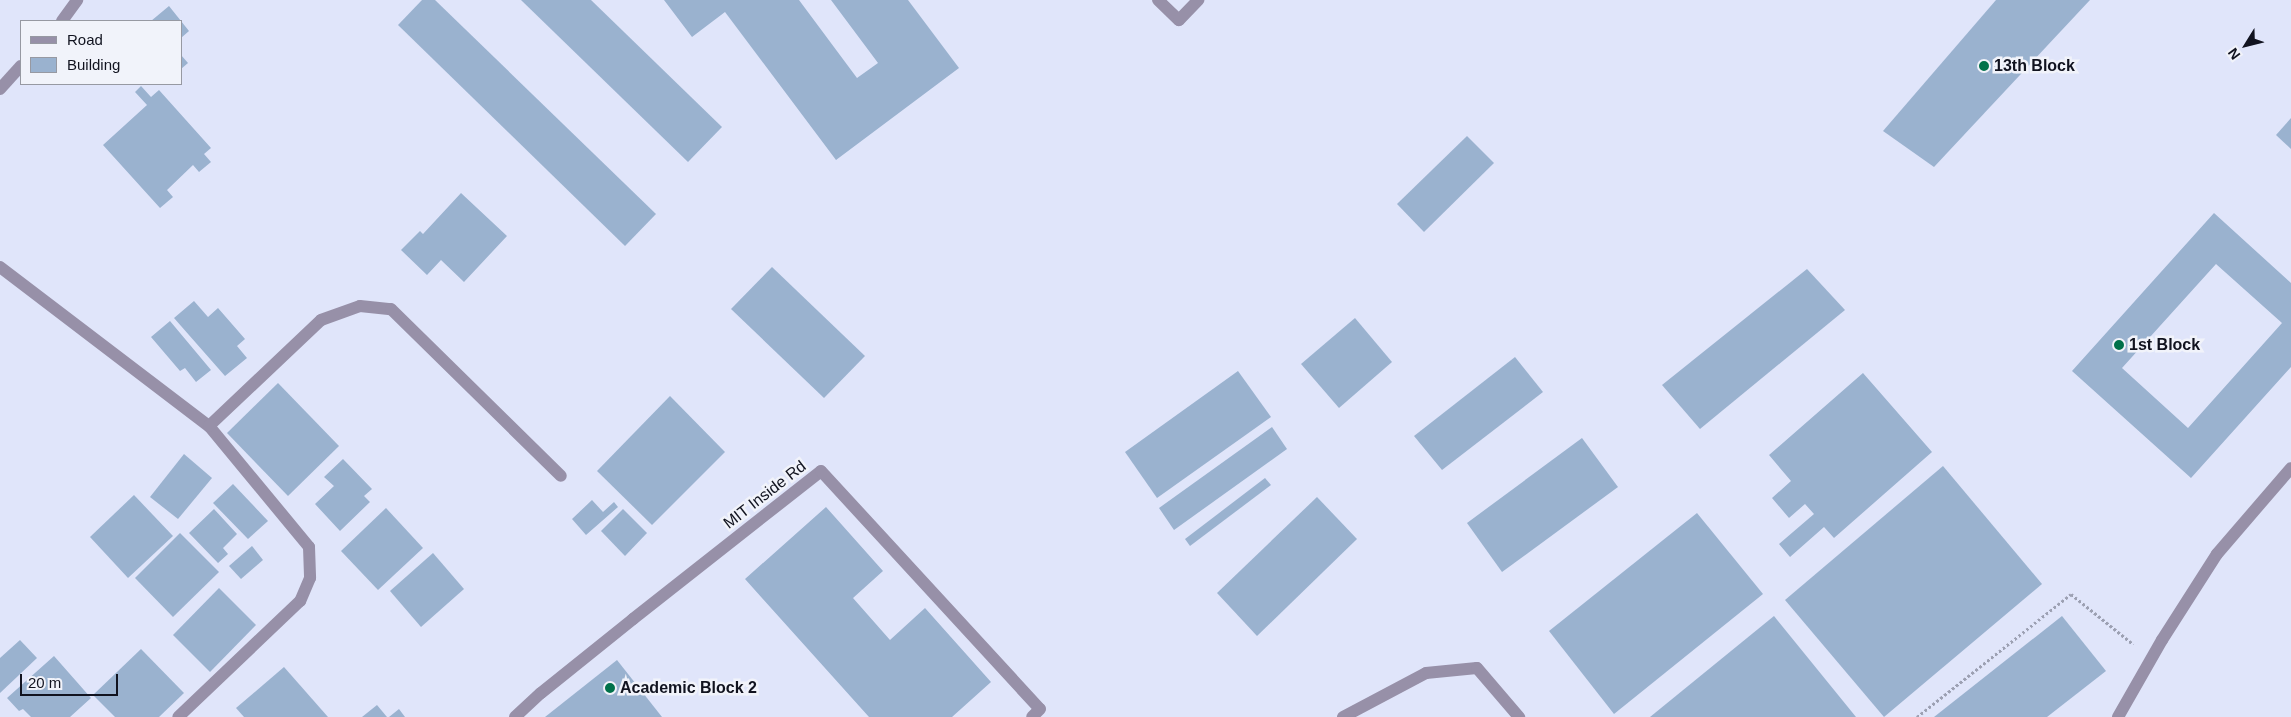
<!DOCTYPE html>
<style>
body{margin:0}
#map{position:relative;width:2291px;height:717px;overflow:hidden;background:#e0e5fa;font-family:Arial,sans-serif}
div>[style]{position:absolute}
.building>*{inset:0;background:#9ab2cf}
.path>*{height:3px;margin-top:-1.5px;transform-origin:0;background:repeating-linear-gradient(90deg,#9ca0b2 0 2.5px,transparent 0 5px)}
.minor>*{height:12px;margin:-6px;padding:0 6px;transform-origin:6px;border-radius:6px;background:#9790a8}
.dots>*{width:14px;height:14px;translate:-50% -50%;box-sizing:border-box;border:2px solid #f1f3fa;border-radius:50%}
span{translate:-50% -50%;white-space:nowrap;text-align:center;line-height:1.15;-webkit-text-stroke:5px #f1f3fa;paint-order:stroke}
.poi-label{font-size:16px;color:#11131f;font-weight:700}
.left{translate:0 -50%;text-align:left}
.street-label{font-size:16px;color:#11131f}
.legend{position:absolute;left:20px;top:20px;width:162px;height:65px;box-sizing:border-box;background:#f1f3fa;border:1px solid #9799a2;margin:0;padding:6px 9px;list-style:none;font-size:15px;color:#11131f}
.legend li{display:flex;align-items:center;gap:10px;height:25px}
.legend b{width:25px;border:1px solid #9799a2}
.north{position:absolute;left:2221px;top:20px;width:50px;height:50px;-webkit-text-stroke:4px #f1f3fa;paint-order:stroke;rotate:234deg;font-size:14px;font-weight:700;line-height:20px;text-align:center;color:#11131f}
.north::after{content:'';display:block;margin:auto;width:18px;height:22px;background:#11131f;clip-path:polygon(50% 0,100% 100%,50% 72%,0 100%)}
.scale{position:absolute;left:20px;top:674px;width:98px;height:22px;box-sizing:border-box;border:2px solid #11131f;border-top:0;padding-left:6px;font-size:15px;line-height:18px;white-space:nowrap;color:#11131f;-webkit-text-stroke:4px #f1f3fa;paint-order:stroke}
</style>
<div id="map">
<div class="building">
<div style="clip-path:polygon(422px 0,435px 0,656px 214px,625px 246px,398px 25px)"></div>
<div style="clip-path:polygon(521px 0,591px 0,722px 127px,688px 162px)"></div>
<div style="clip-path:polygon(664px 0,799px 0,857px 78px,878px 63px,831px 0,908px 0,959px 68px,836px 160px,725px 12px,692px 37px)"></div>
<div style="clip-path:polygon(1996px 0,2090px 0,1934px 167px,1883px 131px)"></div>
<div style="clip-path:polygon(169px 6px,189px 31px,181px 38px,181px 21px,151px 21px)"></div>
<div style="clip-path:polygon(181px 55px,188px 63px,181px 69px)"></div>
<div style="clip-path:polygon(141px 86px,151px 97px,159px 90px,211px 148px,204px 154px,211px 162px,199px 172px,193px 165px,167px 190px,173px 197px,160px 208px,103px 145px,147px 105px,135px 92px)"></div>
<div style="clip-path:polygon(2291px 118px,2291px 149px,2276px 135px)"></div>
<div style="clip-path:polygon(1467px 136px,1494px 163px,1424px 232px,1397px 204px)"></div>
<div style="clip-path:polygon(461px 193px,507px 236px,464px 282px,441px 260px,427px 275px,401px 250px,420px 231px,423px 234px)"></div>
<div style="clip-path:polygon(evenodd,2214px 213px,2291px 283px,2291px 367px,2191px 478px,2072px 371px,2214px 213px,2216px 264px,2282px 323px,2188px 428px,2122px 368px,2216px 264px)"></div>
<div style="clip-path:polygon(772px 267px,865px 356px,824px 398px,731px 309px)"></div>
<div style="clip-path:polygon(1807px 269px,1845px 310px,1700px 429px,1662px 385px)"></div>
<div style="clip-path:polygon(194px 301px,208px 317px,218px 308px,245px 339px,237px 346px,247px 358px,225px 376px,174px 318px)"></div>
<div style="clip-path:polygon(1355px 318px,1392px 362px,1339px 408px,1301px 364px)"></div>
<div style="clip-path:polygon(170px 321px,211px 370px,196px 382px,185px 368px,180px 371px,151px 337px)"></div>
<div style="clip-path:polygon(1515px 357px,1543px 392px,1442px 470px,1414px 436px)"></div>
<div style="clip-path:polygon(1238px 371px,1271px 417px,1157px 498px,1125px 452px)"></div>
<div style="clip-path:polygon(1863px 373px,1932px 452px,1834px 538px,1824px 527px,1790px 557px,1779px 544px,1814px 514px,1805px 504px,1789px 518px,1772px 498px,1791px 481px,1769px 455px)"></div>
<div style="clip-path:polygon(278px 383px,339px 446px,288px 496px,227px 433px)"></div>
<div style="clip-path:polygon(670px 396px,725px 452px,652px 525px,597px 471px)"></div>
<div style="clip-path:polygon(1272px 427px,1287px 449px,1174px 530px,1159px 508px)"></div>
<div style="clip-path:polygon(1582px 438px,1618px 487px,1502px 572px,1467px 523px)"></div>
<div style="clip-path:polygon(184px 454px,212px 478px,178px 519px,150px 497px)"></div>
<div style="clip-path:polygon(343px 459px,372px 489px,364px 496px,370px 502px,340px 531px,315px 504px,334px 486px,324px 477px)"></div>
<div style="clip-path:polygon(1943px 466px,2042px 584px,1884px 717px,1785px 600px)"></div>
<div style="clip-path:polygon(1265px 478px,1271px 485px,1190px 546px,1185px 539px)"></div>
<div style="clip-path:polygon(233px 484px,268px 521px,248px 539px,213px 503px)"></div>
<div style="clip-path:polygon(134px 495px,173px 536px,128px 578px,90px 537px)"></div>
<div style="clip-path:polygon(1317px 497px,1357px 539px,1257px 636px,1217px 593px)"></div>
<div style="clip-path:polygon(592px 500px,603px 512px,614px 502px,618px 507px,586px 535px,572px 519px)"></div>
<div style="clip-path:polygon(826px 507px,883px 571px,853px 598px,890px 640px,925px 608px,991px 682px,952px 717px,869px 717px,745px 579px)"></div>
<div style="clip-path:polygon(386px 508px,423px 548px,378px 590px,341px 551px)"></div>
<div style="clip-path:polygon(214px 509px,237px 534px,223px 548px,228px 554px,218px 563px,189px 533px)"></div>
<div style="clip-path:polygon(623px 509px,647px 533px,625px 556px,601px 531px)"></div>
<div style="clip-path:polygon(1697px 513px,1763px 594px,1614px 714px,1549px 631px)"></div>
<div style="clip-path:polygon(180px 533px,219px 572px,173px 617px,135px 578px)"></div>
<div style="clip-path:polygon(252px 546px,263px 560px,241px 579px,229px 566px)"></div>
<div style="clip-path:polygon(433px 553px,464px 589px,421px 627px,390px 591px)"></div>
<div style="clip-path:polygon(219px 588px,256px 625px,210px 672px,173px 635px)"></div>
<div style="clip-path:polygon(1774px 616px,1856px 717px,1650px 717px)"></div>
<div style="clip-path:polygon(2062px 616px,2106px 671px,2047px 717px,1934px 717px)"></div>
<div style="clip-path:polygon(20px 640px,37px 658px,0 693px,0 658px)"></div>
<div style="clip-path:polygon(141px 649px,184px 693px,159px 717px,115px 717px,93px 695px)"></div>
<div style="clip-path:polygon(54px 656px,91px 698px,70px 717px,31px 717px,23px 709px,19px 711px,7px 698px)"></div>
<div style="clip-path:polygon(617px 660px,662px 717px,545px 717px)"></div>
<div style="clip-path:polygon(284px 667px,328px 717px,244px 717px,236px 708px)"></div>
<div style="clip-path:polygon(377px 705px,387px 717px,362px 717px)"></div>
<div style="clip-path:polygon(399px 709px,405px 717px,389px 717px)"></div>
</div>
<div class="path">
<div style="left:1917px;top:717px;width:197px;rotate:-38.6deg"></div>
<div style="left:2071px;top:594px;width:80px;rotate:38.9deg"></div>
</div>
<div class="minor">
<div style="left:1158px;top:0;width:29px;rotate:44deg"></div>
<div style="left:1179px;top:20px;width:28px;rotate:-46deg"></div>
<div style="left:62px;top:21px;width:26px;rotate:-54deg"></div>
<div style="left:0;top:89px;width:31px;rotate:-48deg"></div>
<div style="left:0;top:267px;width:263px;rotate:37.3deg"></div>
<div style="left:209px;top:426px;width:157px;rotate:50.4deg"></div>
<div style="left:309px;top:547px;width:31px;rotate:88deg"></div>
<div style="left:310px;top:578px;width:25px;rotate:113deg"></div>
<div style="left:300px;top:601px;width:168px;rotate:136.4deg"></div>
<div style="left:209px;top:426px;width:154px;rotate:-43.4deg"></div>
<div style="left:321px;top:320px;width:41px;rotate:-19.7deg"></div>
<div style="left:360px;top:306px;width:31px;rotate:6deg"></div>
<div style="left:391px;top:309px;width:238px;rotate:44.5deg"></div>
<div style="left:515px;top:717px;width:35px;rotate:-43deg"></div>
<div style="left:541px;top:693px;width:118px;rotate:-38.8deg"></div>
<div style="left:633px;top:619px;width:239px;rotate:-38.2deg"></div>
<div style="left:821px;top:471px;width:323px;rotate:47.4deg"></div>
<div style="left:1040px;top:709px;width:11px;rotate:135deg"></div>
<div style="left:1343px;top:717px;width:94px;rotate:-27.9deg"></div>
<div style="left:1426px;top:673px;width:51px;rotate:-5.6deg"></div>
<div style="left:1477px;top:668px;width:65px;rotate:49.4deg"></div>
<div style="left:2118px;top:717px;width:89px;rotate:-60.3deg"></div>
<div style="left:2162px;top:640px;width:102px;rotate:-57.4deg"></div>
<div style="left:2217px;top:554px;width:113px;rotate:-49.3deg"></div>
</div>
<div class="dots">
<div style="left:1984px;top:66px;background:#00714a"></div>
<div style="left:2119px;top:345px;background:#00714a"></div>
<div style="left:610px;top:688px;background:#00714a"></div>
</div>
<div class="poi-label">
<span class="left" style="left:1994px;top:66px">13th Block</span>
<span class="left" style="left:2129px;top:345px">1st Block</span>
<span class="left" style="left:620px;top:688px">Academic Block 2</span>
</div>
<div class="street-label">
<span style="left:765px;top:495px;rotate:-38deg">MIT Inside Rd</span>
</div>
<ul class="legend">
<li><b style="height:6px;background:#9790a8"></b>Road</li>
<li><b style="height:14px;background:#9ab2cf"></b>Building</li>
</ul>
<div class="north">N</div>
<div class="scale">20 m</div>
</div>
